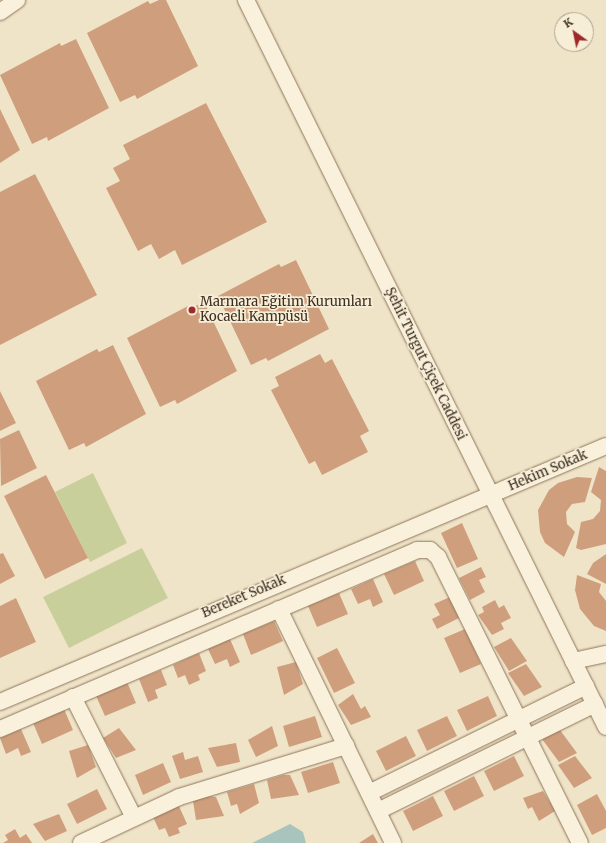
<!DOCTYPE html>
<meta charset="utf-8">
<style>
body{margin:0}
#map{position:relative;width:606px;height:843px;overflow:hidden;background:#f0e4c8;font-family:Merriweather,serif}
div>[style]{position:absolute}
.green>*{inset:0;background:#c9cf9b}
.water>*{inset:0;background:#a9c4bc}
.building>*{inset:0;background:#cf9f7d}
.roads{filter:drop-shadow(0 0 1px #8d765c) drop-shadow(0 0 1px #8d765c)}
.minor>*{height:16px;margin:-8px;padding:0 8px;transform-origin:8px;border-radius:8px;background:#faf1dc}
.dots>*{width:11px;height:11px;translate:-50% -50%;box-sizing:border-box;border:2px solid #f7eed8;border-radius:50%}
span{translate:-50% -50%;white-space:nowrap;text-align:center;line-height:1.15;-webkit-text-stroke:3.5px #f7eed8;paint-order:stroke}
.poi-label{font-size:13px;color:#3d2e20}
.left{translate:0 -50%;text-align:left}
.street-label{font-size:13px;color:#3d2e20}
.north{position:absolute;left:554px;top:12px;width:40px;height:40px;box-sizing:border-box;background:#f7eed8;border:1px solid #ada18e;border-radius:50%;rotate:327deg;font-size:11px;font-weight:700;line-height:16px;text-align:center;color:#3d2e20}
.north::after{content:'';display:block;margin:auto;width:14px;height:18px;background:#9e2a2b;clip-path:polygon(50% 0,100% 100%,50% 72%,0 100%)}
</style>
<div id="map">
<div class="green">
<div style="clip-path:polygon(93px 473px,127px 543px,90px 562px,55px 492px)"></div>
<div style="clip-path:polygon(142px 548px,168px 598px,69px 648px,43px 597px)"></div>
</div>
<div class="water">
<div style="clip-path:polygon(290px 824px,303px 832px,306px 843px,252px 843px)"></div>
</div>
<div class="building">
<div style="clip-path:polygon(159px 0,166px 0,198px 66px,137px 99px,135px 95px,120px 102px,87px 33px,148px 1px,150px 4px)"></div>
<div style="clip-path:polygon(76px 39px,109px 108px,48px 141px,47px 137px,32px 144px,0 75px,60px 43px,61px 46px)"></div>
<div style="clip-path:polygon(206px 103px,267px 222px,182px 265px,175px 250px,159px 259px,151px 244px,138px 251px,106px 188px,120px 181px,113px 168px,130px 159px,123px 145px)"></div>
<div style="clip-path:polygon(0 109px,20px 150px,0 163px)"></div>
<div style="clip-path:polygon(35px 174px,97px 295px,0 345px,0 192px)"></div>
<div style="clip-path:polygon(296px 260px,329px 329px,268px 361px,266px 358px,251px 365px,218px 296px,279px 264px,281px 267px)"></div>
<div style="clip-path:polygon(204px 302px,237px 371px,177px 404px,175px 400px,160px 407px,127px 338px,188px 306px,189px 309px)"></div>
<div style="clip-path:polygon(113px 345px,146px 414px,86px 447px,84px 443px,69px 450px,36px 381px,97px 349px,99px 352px)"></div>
<div style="clip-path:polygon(320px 354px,325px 363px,332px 359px,369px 431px,360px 436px,368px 452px,322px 475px,315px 461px,309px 464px,271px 390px,279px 386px,275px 377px)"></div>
<div style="clip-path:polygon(0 391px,16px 423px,0 431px)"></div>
<div style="clip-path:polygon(19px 430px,37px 468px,1px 486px,0 439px)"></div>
<div style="clip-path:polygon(599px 467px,606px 471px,606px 544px,581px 550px,576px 548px,581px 522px,593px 519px,600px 511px,601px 500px,591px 492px)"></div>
<div style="clip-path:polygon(46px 475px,88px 558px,45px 579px,4px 496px)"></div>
<div style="clip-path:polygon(577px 477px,592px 478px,585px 502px,572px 504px,566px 512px,567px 524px,575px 532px,564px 557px,545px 543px,540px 532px,538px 510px,549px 490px,558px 483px)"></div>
<div style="clip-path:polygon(462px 523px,478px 559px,457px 568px,441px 533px)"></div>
<div style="clip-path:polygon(3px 553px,15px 576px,0 584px,0 554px)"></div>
<div style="clip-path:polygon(606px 554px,606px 584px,587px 574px,593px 563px)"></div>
<div style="clip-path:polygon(415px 561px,424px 581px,394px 595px,384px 574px)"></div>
<div style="clip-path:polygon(481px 567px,486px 577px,479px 580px,485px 592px,470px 600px,459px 578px)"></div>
<div style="clip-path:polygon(577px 575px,601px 584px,599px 592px,606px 601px,606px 631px,594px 626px,580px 609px,575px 590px)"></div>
<div style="clip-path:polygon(373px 579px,383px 602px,373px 607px,370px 599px,358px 604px,351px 589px)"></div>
<div style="clip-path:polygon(339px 593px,348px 614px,317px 627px,308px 606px)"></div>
<div style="clip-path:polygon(450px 597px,459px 618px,437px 629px,432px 619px,440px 615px,434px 604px)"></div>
<div style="clip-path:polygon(16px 598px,36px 642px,0 658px,0 606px)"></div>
<div style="clip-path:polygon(495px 600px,499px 608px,504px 605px,511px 618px,501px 623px,504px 629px,492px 635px,478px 615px,484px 612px,482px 607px)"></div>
<div style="clip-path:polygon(274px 621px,283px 641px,251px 655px,243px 634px)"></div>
<div style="clip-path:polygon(465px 629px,481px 664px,460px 673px,444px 638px)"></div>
<div style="clip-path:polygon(511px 638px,527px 661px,509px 671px,494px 647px)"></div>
<div style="clip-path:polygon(230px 639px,240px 662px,230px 667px,227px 659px,215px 664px,208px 649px)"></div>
<div style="clip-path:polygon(337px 648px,355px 683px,334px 693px,317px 658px)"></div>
<div style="clip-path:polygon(199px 653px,206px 671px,198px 675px,200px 680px,189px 685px,185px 675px,178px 678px,173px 665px)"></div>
<div style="clip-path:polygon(296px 662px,303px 684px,284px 695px,277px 667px)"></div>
<div style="clip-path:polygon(526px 664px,542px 687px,524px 696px,508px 673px)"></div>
<div style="clip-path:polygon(161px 670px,167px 685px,155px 690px,158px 698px,148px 702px,139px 679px)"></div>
<div style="clip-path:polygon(127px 682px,136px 703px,105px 716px,96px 696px)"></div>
<div style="clip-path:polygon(353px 694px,361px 709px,365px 706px,371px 717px,351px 725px,338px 705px)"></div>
<div style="clip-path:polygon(488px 696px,497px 716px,467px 731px,457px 710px)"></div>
<div style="clip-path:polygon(64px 709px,73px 730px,42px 744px,33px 723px)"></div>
<div style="clip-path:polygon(315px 716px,322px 737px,289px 747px,283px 726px)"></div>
<div style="clip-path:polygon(447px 716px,457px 736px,427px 751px,417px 730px)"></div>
<div style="clip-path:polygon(272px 726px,278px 746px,256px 757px,248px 740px)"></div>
<div style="clip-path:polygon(119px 728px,136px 750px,116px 758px,103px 738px)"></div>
<div style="clip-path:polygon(21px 729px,31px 752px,21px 756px,18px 748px,6px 754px,0 738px)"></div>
<div style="clip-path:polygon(560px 730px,577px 753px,559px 762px,542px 739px)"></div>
<div style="clip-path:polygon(406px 736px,416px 756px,386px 771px,376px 751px)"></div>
<div style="clip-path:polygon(236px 743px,240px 762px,217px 767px,208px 748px)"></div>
<div style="clip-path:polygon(88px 745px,96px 767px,77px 778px,69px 751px)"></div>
<div style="clip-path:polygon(183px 752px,185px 760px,198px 756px,203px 772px,180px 779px,172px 756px)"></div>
<div style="clip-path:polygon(514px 756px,524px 776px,494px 791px,484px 771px)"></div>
<div style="clip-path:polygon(575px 756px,592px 778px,574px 788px,558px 765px)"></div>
<div style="clip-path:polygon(333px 762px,340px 783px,308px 793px,301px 772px)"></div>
<div style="clip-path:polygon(163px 763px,171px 782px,143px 795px,135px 775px)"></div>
<div style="clip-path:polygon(283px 775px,290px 775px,299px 795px,271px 799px,267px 780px)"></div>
<div style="clip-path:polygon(474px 776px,484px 796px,454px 811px,444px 791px)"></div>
<div style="clip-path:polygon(254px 784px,259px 803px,240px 814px,237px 804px,231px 806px,227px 792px)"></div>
<div style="clip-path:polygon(97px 789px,107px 809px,77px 824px,67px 804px)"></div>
<div style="clip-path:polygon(543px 791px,555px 811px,539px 821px,532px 807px,528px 809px,523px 798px)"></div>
<div style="clip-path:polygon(597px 794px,606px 811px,606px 828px,592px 835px,577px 805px)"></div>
<div style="clip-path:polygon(208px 796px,216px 797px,224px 816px,196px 820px,193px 801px)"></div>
<div style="clip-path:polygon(433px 796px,443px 816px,413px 831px,403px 811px)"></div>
<div style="clip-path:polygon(179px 806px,187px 824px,178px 828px,180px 833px,169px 837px,165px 828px,159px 830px,153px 817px)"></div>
<div style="clip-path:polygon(59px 814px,67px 831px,45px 841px,33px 824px)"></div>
<div style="clip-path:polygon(15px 829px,20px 838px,26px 834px,32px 843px,3px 843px,8px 840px,5px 835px)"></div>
<div style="clip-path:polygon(373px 834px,378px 843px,359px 843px)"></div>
</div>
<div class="roads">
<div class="minor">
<div style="left:246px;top:0;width:811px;rotate:63.66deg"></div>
<div style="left:0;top:12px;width:21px;rotate:-35deg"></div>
<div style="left:279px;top:609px;width:260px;rotate:64deg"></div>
<div style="left:573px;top:661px;width:34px;rotate:-12deg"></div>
<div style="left:73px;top:697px;width:133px;rotate:63.2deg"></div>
<div style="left:0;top:702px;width:658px;rotate:-22.9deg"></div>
<div style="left:0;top:729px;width:454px;rotate:-23.2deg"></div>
<div style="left:417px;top:550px;width:13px"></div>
<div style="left:430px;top:550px;width:11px;rotate:41deg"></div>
<div style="left:438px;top:557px;width:319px;rotate:63.6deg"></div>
<div style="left:369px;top:793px;width:242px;rotate:-26.2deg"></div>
<div style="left:378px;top:811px;width:242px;rotate:-26.2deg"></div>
<div style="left:81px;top:843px;width:108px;rotate:-25.1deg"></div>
<div style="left:179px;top:797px;width:175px;rotate:-17deg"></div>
</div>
</div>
<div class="dots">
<div style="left:192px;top:310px;background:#9e2a2b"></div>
</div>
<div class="poi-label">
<span class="left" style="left:200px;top:310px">Marmara Eğitim Kurumları<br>Kocaeli Kampüsü</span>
</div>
<div class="street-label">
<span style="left:425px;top:364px;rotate:64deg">Şehit Turgut Çiçek Caddesi</span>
<span style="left:548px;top:471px;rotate:-23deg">Hekim Sokak</span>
<span style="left:244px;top:597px;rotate:-23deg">Bereket Sokak</span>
</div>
<div class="north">K</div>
</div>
